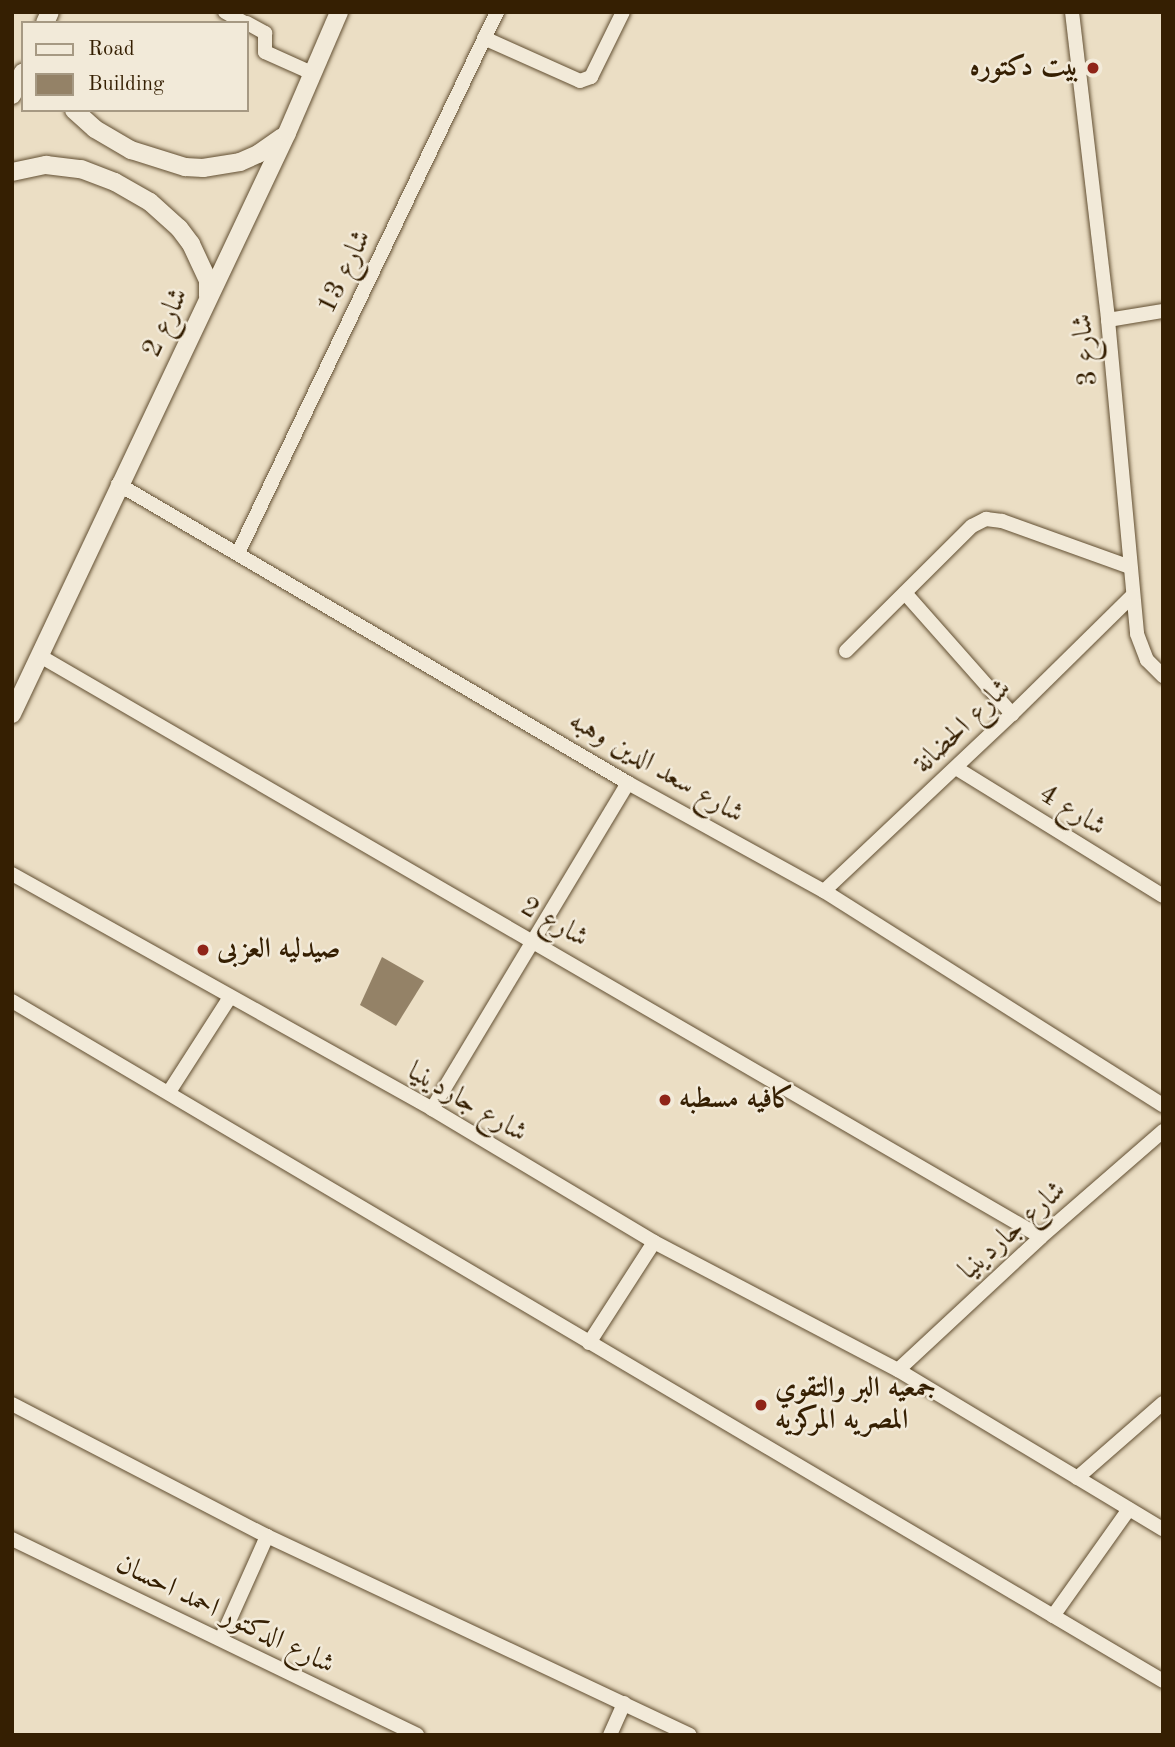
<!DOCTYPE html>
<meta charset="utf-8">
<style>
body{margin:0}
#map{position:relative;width:1175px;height:1747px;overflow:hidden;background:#ebdec4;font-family:"Old Standard TT",Amiri,serif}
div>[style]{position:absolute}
.building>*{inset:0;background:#948267}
.roads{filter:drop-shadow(0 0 2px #624f32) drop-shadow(0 0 2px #624f32)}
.minor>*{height:14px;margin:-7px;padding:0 7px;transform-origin:7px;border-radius:7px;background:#f2ead9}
.tertiary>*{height:18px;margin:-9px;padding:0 9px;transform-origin:9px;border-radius:9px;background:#f2ead9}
.dots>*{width:19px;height:19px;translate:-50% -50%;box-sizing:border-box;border:4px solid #f2ead9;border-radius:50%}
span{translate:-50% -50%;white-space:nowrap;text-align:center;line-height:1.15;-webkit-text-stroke:5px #f2ead9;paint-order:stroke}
.poi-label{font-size:28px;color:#351f02;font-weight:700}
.right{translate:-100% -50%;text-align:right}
.left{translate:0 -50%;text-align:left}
.street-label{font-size:28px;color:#351f02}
.frame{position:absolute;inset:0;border:14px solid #351f02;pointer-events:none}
.legend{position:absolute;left:21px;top:21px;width:228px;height:91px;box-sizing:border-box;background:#f2ead9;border:2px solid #a69983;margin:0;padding:9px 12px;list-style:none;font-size:21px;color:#351f02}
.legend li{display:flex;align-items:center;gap:14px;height:35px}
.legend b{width:35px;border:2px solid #a69983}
</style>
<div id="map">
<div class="building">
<div style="clip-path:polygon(382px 957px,424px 981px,396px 1026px,360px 1005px)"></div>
</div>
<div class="roads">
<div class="minor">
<div style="left:225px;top:12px;width:23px;rotate:29deg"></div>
<div style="left:1072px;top:12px;width:310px;rotate:83.3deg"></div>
<div style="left:1108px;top:320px;width:315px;rotate:84.7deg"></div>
<div style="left:1137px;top:634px;width:28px;rotate:69deg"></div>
<div style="left:1147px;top:660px;width:23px;rotate:45deg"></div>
<div style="left:247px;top:23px;width:21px;rotate:29deg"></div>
<div style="left:265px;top:33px;width:19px;rotate:90deg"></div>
<div style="left:265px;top:52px;width:51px;rotate:24.1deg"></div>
<div style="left:484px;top:38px;width:105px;rotate:24.1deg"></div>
<div style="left:580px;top:81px;width:12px;rotate:-20deg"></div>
<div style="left:591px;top:77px;width:72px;rotate:-63.8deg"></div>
<div style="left:1108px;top:320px;width:56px;rotate:-9.3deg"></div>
<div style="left:118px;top:484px;width:591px;rotate:30.38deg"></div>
<div style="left:628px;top:783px;width:224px;rotate:28.9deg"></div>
<div style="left:824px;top:891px;width:401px;rotate:32.3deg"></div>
<div style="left:238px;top:553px;width:600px;rotate:-64.42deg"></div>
<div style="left:905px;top:593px;width:162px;rotate:48.5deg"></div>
<div style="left:846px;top:651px;width:177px;rotate:-44.8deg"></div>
<div style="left:972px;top:526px;width:16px;rotate:-27deg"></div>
<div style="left:986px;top:519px;width:16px;rotate:7deg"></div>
<div style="left:1002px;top:521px;width:136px;rotate:19.8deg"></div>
<div style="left:40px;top:656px;width:1157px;rotate:30.13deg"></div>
<div style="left:956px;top:768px;width:243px;rotate:31.7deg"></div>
<div style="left:12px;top:874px;width:481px;rotate:29.2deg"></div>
<div style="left:432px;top:1109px;width:259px;rotate:30.9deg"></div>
<div style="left:654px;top:1242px;width:276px;rotate:27.7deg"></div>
<div style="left:898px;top:1370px;width:309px;rotate:31deg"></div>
<div style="left:824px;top:891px;width:258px;rotate:-43.3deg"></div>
<div style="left:1012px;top:714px;width:168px;rotate:-44.5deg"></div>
<div style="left:12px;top:1001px;width:1337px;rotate:30.57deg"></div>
<div style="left:169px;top:1092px;width:113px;rotate:-57.3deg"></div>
<div style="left:432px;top:1109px;width:380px;rotate:-59deg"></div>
<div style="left:589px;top:1343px;width:120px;rotate:-57.2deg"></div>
<div style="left:898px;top:1370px;width:195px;rotate:-42.9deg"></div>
<div style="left:1041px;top:1237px;width:162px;rotate:-41deg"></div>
<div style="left:12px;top:1404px;width:287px;rotate:27.4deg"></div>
<div style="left:267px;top:1536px;width:467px;rotate:25.2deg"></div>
<div style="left:1077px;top:1478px;width:114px;rotate:-41.1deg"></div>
<div style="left:12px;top:1539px;width:450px;rotate:25.8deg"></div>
<div style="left:1053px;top:1616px;width:131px;rotate:-54.6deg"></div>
<div style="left:221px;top:1639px;width:113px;rotate:-65.9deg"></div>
<div style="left:610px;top:1735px;width:35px;rotate:-66deg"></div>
</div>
<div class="tertiary">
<div style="left:45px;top:23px;width:12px;rotate:-66deg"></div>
<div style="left:12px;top:95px;width:25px;rotate:-64deg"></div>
<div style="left:74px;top:110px;width:28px;rotate:42deg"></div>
<div style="left:95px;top:129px;width:42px;rotate:30.3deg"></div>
<div style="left:131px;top:150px;width:57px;rotate:17.5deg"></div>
<div style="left:185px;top:167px;width:18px;rotate:3deg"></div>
<div style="left:203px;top:168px;width:37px;rotate:-9deg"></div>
<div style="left:240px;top:162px;width:20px;rotate:-24deg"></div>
<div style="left:258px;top:154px;width:29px;rotate:-35deg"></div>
<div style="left:12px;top:172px;width:35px;rotate:-12deg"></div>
<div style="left:46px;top:165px;width:35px;rotate:7deg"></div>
<div style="left:81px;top:169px;width:36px;rotate:21deg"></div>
<div style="left:115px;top:182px;width:40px;rotate:29.7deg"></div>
<div style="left:150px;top:202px;width:39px;rotate:42deg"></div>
<div style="left:179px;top:228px;width:20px;rotate:53deg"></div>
<div style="left:191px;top:244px;width:40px;rotate:65deg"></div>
<div style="left:208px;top:280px;width:16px;rotate:90deg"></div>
<div style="left:12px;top:714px;width:643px;rotate:-64.67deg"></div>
<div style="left:287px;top:133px;width:132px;rotate:-66.7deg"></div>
</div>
</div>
<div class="dots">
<div style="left:1093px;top:68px;background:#8f2418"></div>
<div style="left:203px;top:950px;background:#8f2418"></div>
<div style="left:665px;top:1100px;background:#8f2418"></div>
<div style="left:761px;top:1405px;background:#8f2418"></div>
</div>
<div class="poi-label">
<span class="right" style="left:1079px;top:68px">بيت دكتوره</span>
<span class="left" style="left:217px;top:950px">صيدليه العزبى</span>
<span class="left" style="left:679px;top:1100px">كافيه مسطبه</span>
<span class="left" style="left:775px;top:1405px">جمعيه البر والتقوي<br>المصريه المركزيه</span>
</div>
<div class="street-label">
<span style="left:345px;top:272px;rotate:-64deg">شارع 13</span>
<span style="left:166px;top:323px;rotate:-65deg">شارع 2</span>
<span style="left:1086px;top:350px;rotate:-95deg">شارع 3</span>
<span style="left:963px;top:727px;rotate:-44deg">شارع الحضانة</span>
<span style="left:656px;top:768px;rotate:30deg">شارع سعد الدين وهبه</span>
<span style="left:1072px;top:811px;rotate:32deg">شارع 4</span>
<span style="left:554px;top:923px;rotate:30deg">شارع 2</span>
<span style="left:467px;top:1103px;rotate:30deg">شارع جاردينيا</span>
<span style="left:1013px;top:1231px;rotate:-42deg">شارع جاردينيا</span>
<span style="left:225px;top:1615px;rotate:26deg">شارع الدكتور احمد احسان</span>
</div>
<div class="frame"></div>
<ul class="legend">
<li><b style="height:9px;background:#f2ead9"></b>Road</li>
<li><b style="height:19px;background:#948267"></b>Building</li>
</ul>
</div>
